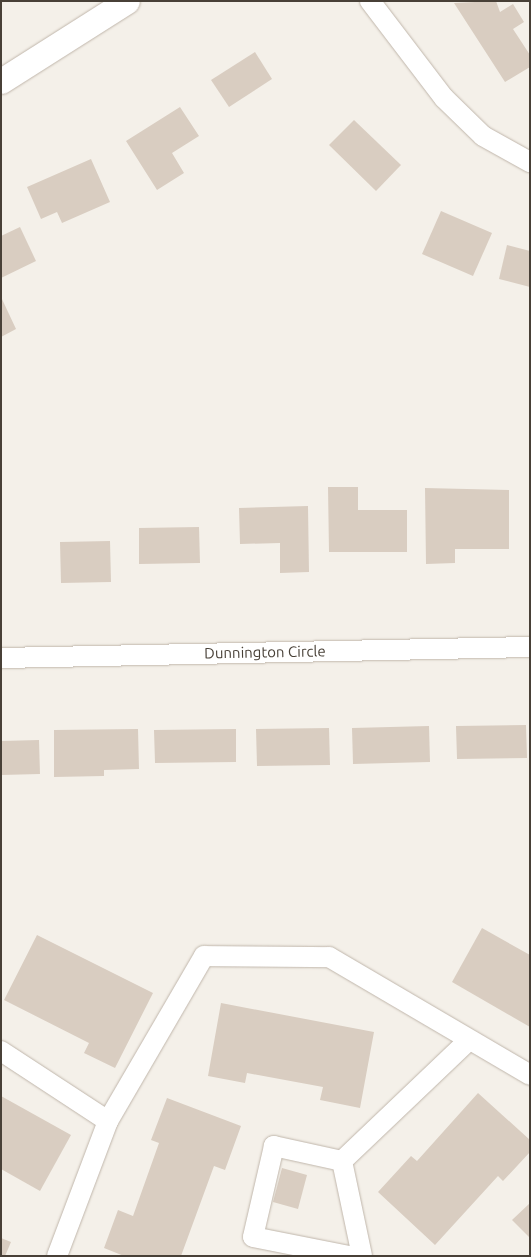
<!DOCTYPE html>
<style>
body{margin:0}
#map{position:relative;width:531px;height:1257px;overflow:hidden;background:#f4f0e9;font-family:Ubuntu,sans-serif}
div>[style]{position:absolute}
.building>*{inset:0;background:#d9cdc1}
.roads{filter:drop-shadow(0 0 1px #c0b6ab) drop-shadow(0 0 1px #c0b6ab)}
.minor>*{height:20px;margin:-10px;padding:0 10px;transform-origin:10px;border-radius:10px;background:#fff}
.tertiary>*{height:25px;margin:-12.5px;padding:0 12.5px;transform-origin:12.5px;border-radius:12.5px;background:#fff}
span{translate:-50% -50%;white-space:nowrap;text-align:center;line-height:1.15;-webkit-text-stroke:4.5px #fff;paint-order:stroke}
.street-label{font-size:15px;color:#484037}
.frame{position:absolute;inset:0;border:2px solid #484037;pointer-events:none}
</style>
<div id="map">
<div class="building">
<div style="clip-path:polygon(496px 1px,500px 12px,513px 4px,524px 22px,513px 29px,530px 55px,530px 67px,505px 82px,454px 3px)"></div>
<div style="clip-path:polygon(255px 52px,272px 79px,229px 107px,211px 80px)"></div>
<div style="clip-path:polygon(180px 107px,199px 136px,172px 153px,184px 173px,157px 190px,126px 141px)"></div>
<div style="clip-path:polygon(354px 120px,401px 165px,376px 191px,329px 145px)"></div>
<div style="clip-path:polygon(91px 159px,110px 202px,62px 223px,57px 212px,41px 219px,27px 187px)"></div>
<div style="clip-path:polygon(441px 211px,492px 233px,473px 276px,422px 254px)"></div>
<div style="clip-path:polygon(20px 227px,36px 261px,1px 278px,1px 236px)"></div>
<div style="clip-path:polygon(507px 245px,530px 251px,530px 287px,499px 279px)"></div>
<div style="clip-path:polygon(1px 297px,16px 329px,1px 337px)"></div>
<div style="clip-path:polygon(328px 487px,358px 487px,358px 510px,407px 510px,407px 552px,329px 552px)"></div>
<div style="clip-path:polygon(425px 488px,509px 490px,509px 549px,455px 549px,455px 563px,426px 564px)"></div>
<div style="clip-path:polygon(308px 506px,309px 572px,280px 573px,280px 543px,240px 544px,239px 508px)"></div>
<div style="clip-path:polygon(199px 527px,200px 563px,139px 564px,139px 528px)"></div>
<div style="clip-path:polygon(110px 541px,111px 582px,61px 583px,60px 542px)"></div>
<div style="clip-path:polygon(526px 725px,527px 758px,457px 759px,456px 726px)"></div>
<div style="clip-path:polygon(429px 726px,430px 762px,353px 764px,352px 728px)"></div>
<div style="clip-path:polygon(329px 728px,330px 765px,257px 766px,256px 729px)"></div>
<div style="clip-path:polygon(138px 729px,139px 769px,104px 770px,104px 776px,54px 777px,54px 730px)"></div>
<div style="clip-path:polygon(236px 729px,236px 762px,155px 763px,154px 730px)"></div>
<div style="clip-path:polygon(39px 740px,40px 774px,1px 775px,1px 741px)"></div>
<div style="clip-path:polygon(482px 928px,530px 955px,530px 1027px,452px 982px)"></div>
<div style="clip-path:polygon(37px 935px,153px 993px,115px 1068px,84px 1053px,89px 1043px,4px 1000px)"></div>
<div style="clip-path:polygon(221px 1003px,374px 1032px,360px 1108px,320px 1100px,323px 1087px,247px 1073px,245px 1083px,208px 1076px)"></div>
<div style="clip-path:polygon(478px 1093px,530px 1140px,530px 1152px,503px 1181px,498px 1176px,435px 1245px,378px 1192px,411px 1156px,417px 1161px)"></div>
<div style="clip-path:polygon(1px 1096px,71px 1135px,40px 1191px,1px 1169px)"></div>
<div style="clip-path:polygon(167px 1098px,241px 1126px,225px 1170px,214px 1166px,181px 1256px,124px 1256px,104px 1248px,118px 1210px,133px 1216px,159px 1143px,151px 1140px)"></div>
<div style="clip-path:polygon(282px 1168px,307px 1175px,298px 1209px,273px 1202px)"></div>
<div style="clip-path:polygon(530px 1203px,530px 1238px,512px 1220px)"></div>
<div style="clip-path:polygon(1px 1238px,11px 1242px,5px 1256px,1px 1256px)"></div>
</div>
<div class="roads">
<div class="minor">
<div style="left:370px;top:1px;width:122px;rotate:52.7deg"></div>
<div style="left:444px;top:98px;width:54px;rotate:44.3deg"></div>
<div style="left:483px;top:136px;width:54px;rotate:29deg"></div>
<div style="left:1px;top:658px;width:529px;rotate:-1.19deg"></div>
<div style="left:1px;top:1051px;width:128px;rotate:33.2deg"></div>
<div style="left:342px;top:1161px;width:70px;rotate:-167.6deg"></div>
<div style="left:274px;top:1146px;width:93px;rotate:103deg"></div>
<div style="left:253px;top:1237px;width:98px;rotate:11.2deg"></div>
<div style="left:342px;top:1161px;width:175px;rotate:-43.6deg"></div>
<div style="left:342px;top:1161px;width:97px;rotate:78.1deg"></div>
<div style="left:57px;top:1256px;width:144px;rotate:-69.3deg"></div>
<div style="left:108px;top:1121px;width:191px;rotate:-59.8deg"></div>
<div style="left:204px;top:956px;width:125px;rotate:0.5deg"></div>
<div style="left:329px;top:957px;width:233px;rotate:30.4deg"></div>
</div>
<div class="tertiary">
<div style="left:1px;top:81px;width:149px;rotate:-32.4deg"></div>
</div>
</div>
<div class="street-label">
<span style="left:265px;top:652px;rotate:-1deg">Dunnington Circle</span>
</div>
<div class="frame"></div>
</div>
